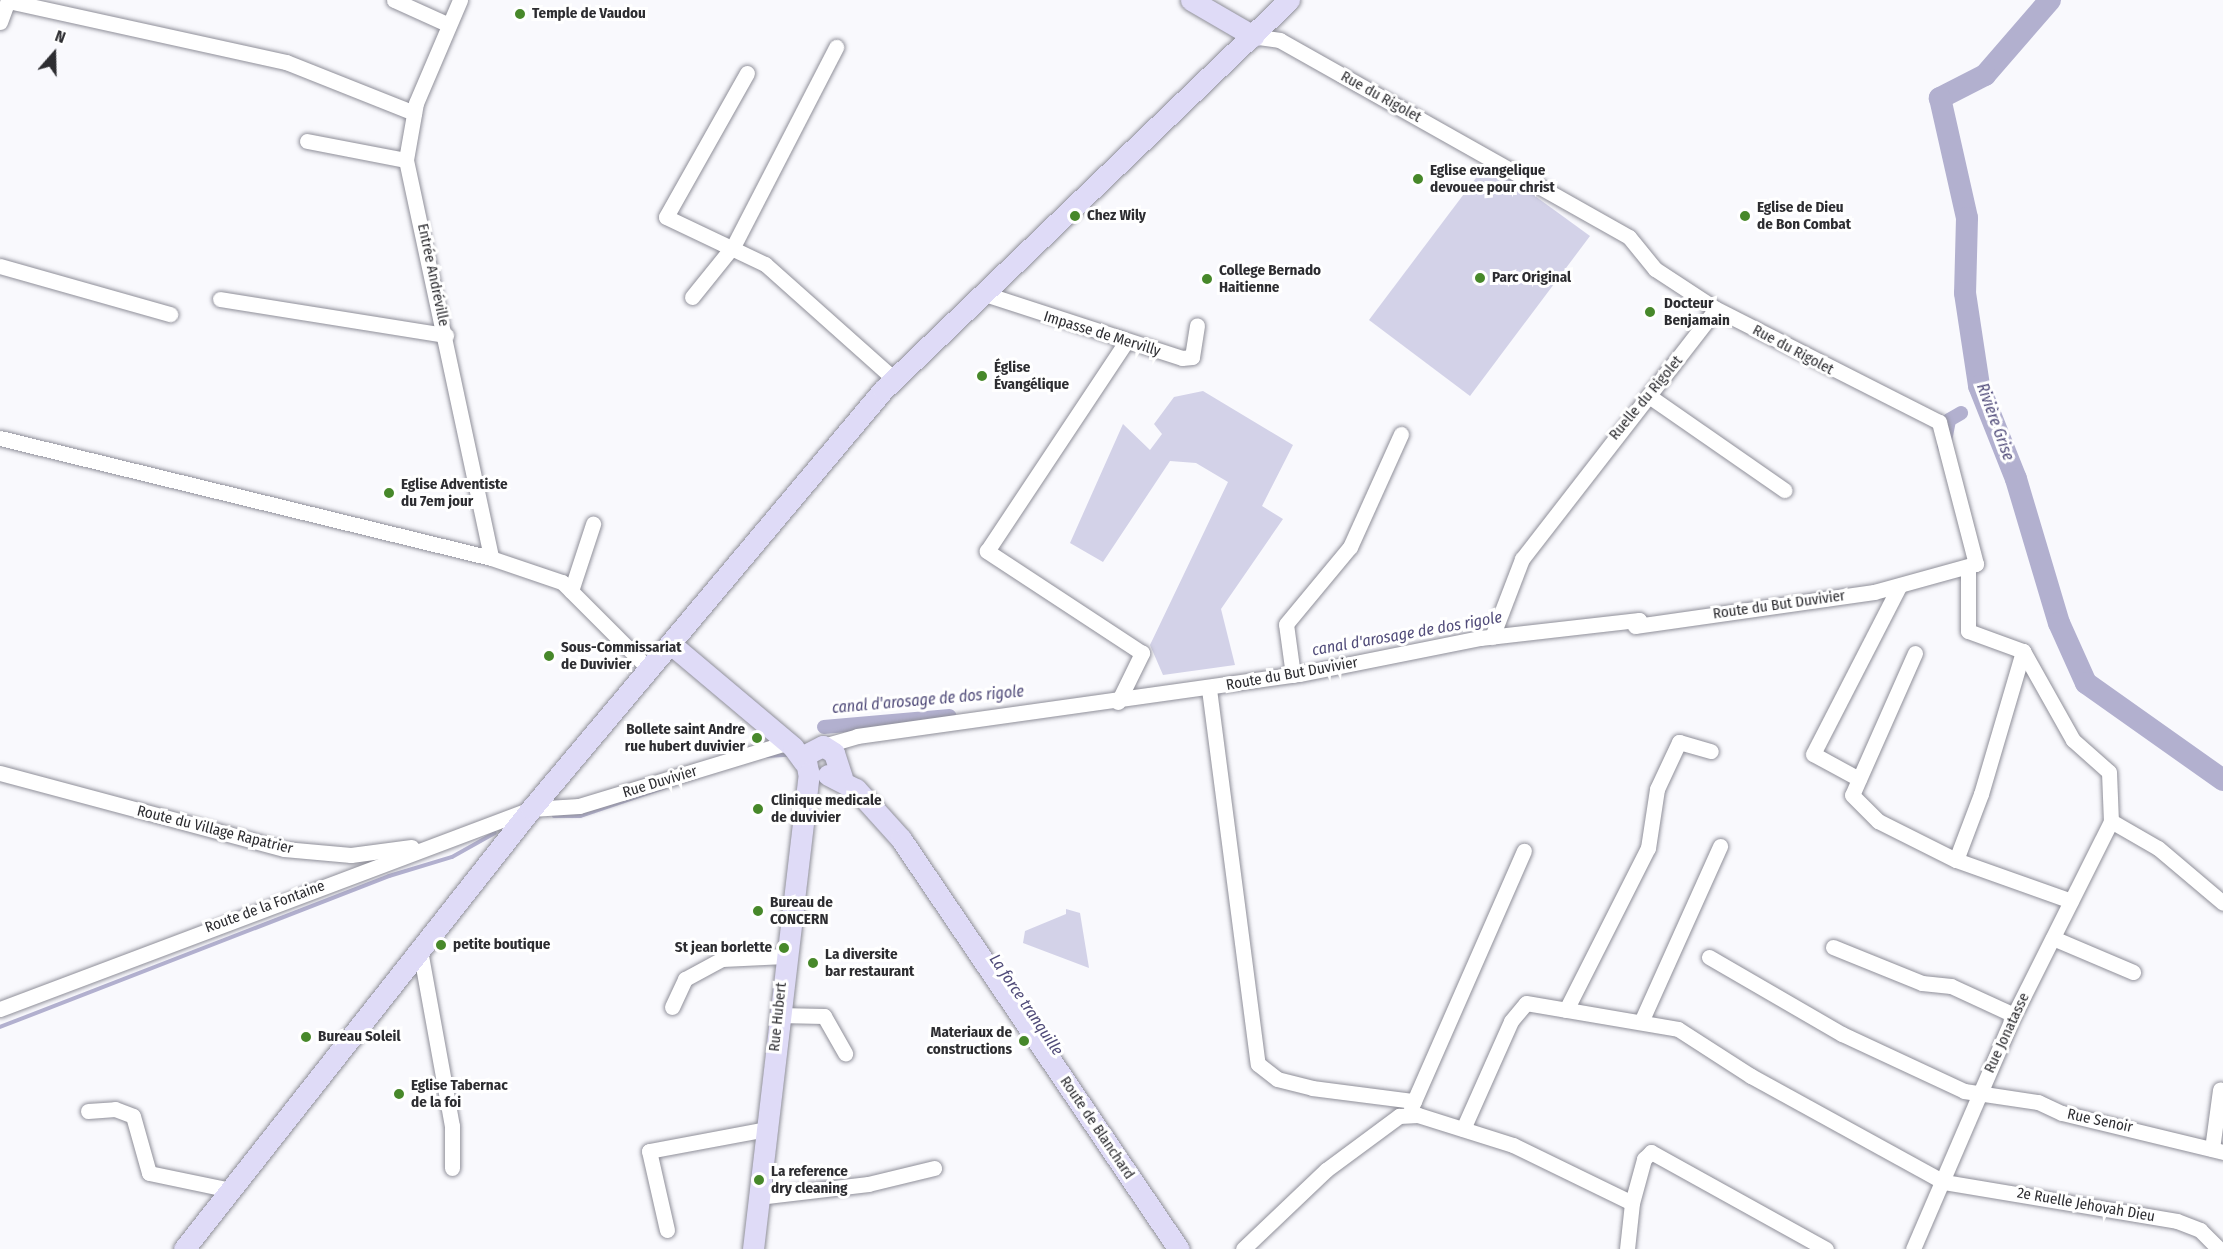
<!DOCTYPE html>
<meta charset="utf-8">
<style>
body{margin:0}
#map{position:relative;width:2223px;height:1249px;overflow:hidden;background:#f9f9fd;font-family:"Fira Sans Condensed",sans-serif}
div>[style]{position:absolute}
.green>*{inset:0;background:#d3d2e8}
.stream>*{height:4px;margin:-2px;padding:0 2px;transform-origin:2px;border-radius:2px;background:#b2b0cf}
.canal>*{height:14px;margin:-7px;padding:0 7px;transform-origin:7px;border-radius:7px;background:#b2b0cf}
.river>*{height:22px;margin:-11px;padding:0 11px;transform-origin:11px;border-radius:11px;background:#b2b0cf}
.roads{filter:drop-shadow(0 0 2px #8f8f99) drop-shadow(0 0 2px #8f8f99)}
.street>*{height:15px;margin:-7.5px;padding:0 7.5px;transform-origin:7.5px;border-radius:7.5px;background:#fff}
.secondary>*{height:21px;margin:-10.5px;padding:0 10.5px;transform-origin:10.5px;border-radius:10.5px;background:#dfdbf7}
.dots>*{width:16px;height:16px;translate:-50% -50%;box-sizing:border-box;border:3px solid #fff;border-radius:50%}
span{translate:-50% -50%;white-space:nowrap;text-align:center;line-height:1.15;-webkit-text-stroke:6px #fff;paint-order:stroke}
.poi-label{font-size:15px;color:#2d2d31;font-weight:700}
.left{translate:0 -50%;text-align:left}
.right{translate:-100% -50%;text-align:right}
.street-label{font-size:15px;color:#2d2d31}
.water-label{font-size:16px;color:#504b79;font-style:italic}
.north{position:absolute;left:24px;top:24px;width:60px;height:60px;-webkit-text-stroke:4px #fff;paint-order:stroke;rotate:20deg;font-size:16px;font-weight:700;line-height:24px;text-align:center;color:#2d2d31}
.north::after{content:'';display:block;margin:auto;width:21px;height:27px;background:#2d2d31;clip-path:polygon(50% 0,100% 100%,50% 72%,0 100%)}
</style>
<div id="map">
<div class="green">
<div style="clip-path:polygon(1488px 162px,1590px 236px,1470px 396px,1369px 320px)"></div>
<div style="clip-path:polygon(1203px 391px,1293px 445px,1262px 506px,1283px 519px,1221px 609px,1235px 665px,1163px 675px,1150px 645px,1228px 482px,1196px 463px,1170px 461px,1103px 562px,1070px 543px,1123px 424px,1150px 450px,1162px 434px,1154px 424px,1174px 397px)"></div>
<div style="clip-path:polygon(1066px 909px,1080px 913px,1089px 968px,1023px 943px,1025px 931px,1066px 914px)"></div>
</div>
<div class="stream">
<div style="left:766px;top:756px;width:22px;rotate:-3deg"></div>
<div style="left:554px;top:816px;width:26px"></div>
<div style="left:580px;top:816px;width:90px;rotate:-18.8deg"></div>
<div style="left:0;top:1027px;width:417px;rotate:-21.2deg"></div>
<div style="left:389px;top:876px;width:66px;rotate:-16.8deg"></div>
<div style="left:452px;top:857px;width:49px;rotate:-29.2deg"></div>
</div>
<div class="canal">
<div style="left:1944px;top:446px;width:26px;rotate:-79deg"></div>
<div style="left:1949px;top:420px;width:14px;rotate:-30deg"></div>
<div style="left:824px;top:727px;width:126px;rotate:-5deg"></div>
</div>
<div class="river">
<div style="left:2050px;top:0;width:99px;rotate:130.9deg"></div>
<div style="left:1985px;top:75px;width:51px;rotate:152.9deg"></div>
<div style="left:1940px;top:98px;width:123px;rotate:77.3deg"></div>
<div style="left:1967px;top:218px;width:75px;rotate:91.5deg"></div>
<div style="left:1965px;top:293px;width:94px;rotate:81.4deg"></div>
<div style="left:1979px;top:386px;width:100px;rotate:68.3deg"></div>
<div style="left:2016px;top:479px;width:150px;rotate:73.4deg"></div>
<div style="left:2059px;top:623px;width:66px;rotate:65.8deg"></div>
<div style="left:2086px;top:683px;width:168px;rotate:35.3deg"></div>
</div>
<div class="roads">
<div class="street">
<div style="left:394px;top:0;width:60px;rotate:24.4deg"></div>
<div style="left:460px;top:0;width:112px;rotate:113.1deg"></div>
<div style="left:416px;top:103px;width:58px;rotate:100deg"></div>
<div style="left:406px;top:160px;width:407px;rotate:77.9deg"></div>
<div style="left:8px;top:1px;width:285px;rotate:12.4deg"></div>
<div style="left:286px;top:62px;width:138px;rotate:21.7deg"></div>
<div style="left:0;top:22px;width:23px;rotate:-70deg"></div>
<div style="left:747px;top:73px;width:165px;rotate:119.4deg"></div>
<div style="left:666px;top:217px;width:110px;rotate:25.4deg"></div>
<div style="left:765px;top:264px;width:173px;rotate:41.7deg"></div>
<div style="left:307px;top:141px;width:101px;rotate:10.9deg"></div>
<div style="left:0;top:266px;width:177px;rotate:15.8deg"></div>
<div style="left:982px;top:293px;width:210px;rotate:18deg"></div>
<div style="left:1182px;top:358px;width:10px;rotate:-6deg"></div>
<div style="left:1192px;top:357px;width:32px;rotate:-81deg"></div>
<div style="left:692px;top:297px;width:67px;rotate:-51.1deg"></div>
<div style="left:734px;top:245px;width:223px;rotate:-62.7deg"></div>
<div style="left:220px;top:299px;width:229px;rotate:9.1deg"></div>
<div style="left:1649px;top:396px;width:165px;rotate:34.8deg"></div>
<div style="left:0;top:438px;width:505px;rotate:13.73deg"></div>
<div style="left:491px;top:558px;width:75px;rotate:18.7deg"></div>
<div style="left:562px;top:582px;width:124px;rotate:45deg"></div>
<div style="left:1968px;top:571px;width:60px;rotate:90deg"></div>
<div style="left:1968px;top:631px;width:59px;rotate:20deg"></div>
<div style="left:2023px;top:651px;width:102px;rotate:60.7deg"></div>
<div style="left:2073px;top:740px;width:48px;rotate:41.6deg"></div>
<div style="left:2109px;top:772px;width:49px;rotate:87.7deg"></div>
<div style="left:2111px;top:821px;width:54px;rotate:29.9deg"></div>
<div style="left:2158px;top:848px;width:85px;rotate:40.2deg"></div>
<div style="left:571px;top:591px;width:71px;rotate:-71.8deg"></div>
<div style="left:1492px;top:637px;width:84px;rotate:-69deg"></div>
<div style="left:1522px;top:559px;width:316px;rotate:-52.2deg"></div>
<div style="left:1915px;top:653px;width:155px;rotate:113.9deg"></div>
<div style="left:1852px;top:795px;width:37px;rotate:45deg"></div>
<div style="left:1878px;top:821px;width:87px;rotate:26.6deg"></div>
<div style="left:1956px;top:860px;width:122px;rotate:19.6deg"></div>
<div style="left:1293px;top:675px;width:51px;rotate:-97.8deg"></div>
<div style="left:1286px;top:624px;width:100px;rotate:-50.3deg"></div>
<div style="left:1350px;top:547px;width:124px;rotate:-65.7deg"></div>
<div style="left:1209px;top:689px;width:378px;rotate:82.6deg"></div>
<div style="left:1258px;top:1064px;width:24px;rotate:38deg"></div>
<div style="left:1277px;top:1079px;width:36px;rotate:14deg"></div>
<div style="left:1312px;top:1088px;width:103px;rotate:7.3deg"></div>
<div style="left:1118px;top:702px;width:55px;rotate:-63.9deg"></div>
<div style="left:1142px;top:653px;width:186px;rotate:-146.7deg"></div>
<div style="left:987px;top:551px;width:251px;rotate:-56.4deg"></div>
<div style="left:823px;top:746px;width:35px;rotate:-16deg"></div>
<div style="left:857px;top:736px;width:447px;rotate:-8deg"></div>
<div style="left:1300px;top:674px;width:184px;rotate:-11.3deg"></div>
<div style="left:1480px;top:638px;width:160px;rotate:-6.5deg"></div>
<div style="left:1639px;top:620px;width:7px;rotate:124deg"></div>
<div style="left:1635px;top:626px;width:241px;rotate:-8.1deg"></div>
<div style="left:1874px;top:592px;width:106px;rotate:-15.4deg"></div>
<div style="left:1976px;top:564px;width:147px;rotate:-104.6deg"></div>
<div style="left:1939px;top:422px;width:250px;rotate:-153.1deg"></div>
<div style="left:1716px;top:309px;width:73px;rotate:-146.7deg"></div>
<div style="left:1655px;top:269px;width:41px;rotate:-129.1deg"></div>
<div style="left:1629px;top:237px;width:401px;rotate:-150.6deg"></div>
<div style="left:1280px;top:40px;width:27px;rotate:-172deg"></div>
<div style="left:0;top:773px;width:294px;rotate:15deg"></div>
<div style="left:284px;top:849px;width:67px;rotate:5.1deg"></div>
<div style="left:351px;top:855px;width:61px;rotate:-7.6deg"></div>
<div style="left:1859px;top:779px;width:52px;rotate:-151.5deg"></div>
<div style="left:1813px;top:754px;width:188px;rotate:-62.8deg"></div>
<div style="left:1956px;top:860px;width:71px;rotate:-69.3deg"></div>
<div style="left:1981px;top:794px;width:149px;rotate:-73.6deg"></div>
<div style="left:2053px;top:938px;width:87px;rotate:23deg"></div>
<div style="left:1833px;top:947px;width:96px;rotate:22deg"></div>
<div style="left:1922px;top:983px;width:29px;rotate:6deg"></div>
<div style="left:1951px;top:986px;width:69px;rotate:24.7deg"></div>
<div style="left:420px;top:950px;width:179px;rotate:79.7deg"></div>
<div style="left:452px;top:1126px;width:42px;rotate:90deg"></div>
<div style="left:1709px;top:957px;width:154px;rotate:30.1deg"></div>
<div style="left:1842px;top:1034px;width:135px;rotate:25deg"></div>
<div style="left:1964px;top:1091px;width:75px;rotate:8.5deg"></div>
<div style="left:2038px;top:1102px;width:26px;rotate:25deg"></div>
<div style="left:2062px;top:1113px;width:166px;rotate:13.6deg"></div>
<div style="left:672px;top:1007px;width:31px;rotate:-65deg"></div>
<div style="left:685px;top:979px;width:42px;rotate:-28.4deg"></div>
<div style="left:722px;top:959px;width:63px;rotate:-2.7deg"></div>
<div style="left:0;top:1009px;width:567px;rotate:-20.64deg"></div>
<div style="left:531px;top:809px;width:48px;rotate:-3.6deg"></div>
<div style="left:579px;top:806px;width:217px;rotate:-16.9deg"></div>
<div style="left:1566px;top:1010px;width:182px;rotate:-63.2deg"></div>
<div style="left:1648px;top:848px;width:60px;rotate:-81.3deg"></div>
<div style="left:1657px;top:789px;width:52px;rotate:-64.9deg"></div>
<div style="left:1679px;top:742px;width:33px;rotate:16deg"></div>
<div style="left:778px;top:1015px;width:46px;rotate:1.2deg"></div>
<div style="left:824px;top:1016px;width:43px;rotate:60.4deg"></div>
<div style="left:1641px;top:1022px;width:193px;rotate:-65.8deg"></div>
<div style="left:1411px;top:1108px;width:281px;rotate:-66.3deg"></div>
<div style="left:88px;top:1111px;width:27px;rotate:-4deg"></div>
<div style="left:115px;top:1109px;width:19px;rotate:21deg"></div>
<div style="left:133px;top:1116px;width:59px;rotate:74.3deg"></div>
<div style="left:149px;top:1173px;width:84px;rotate:11.7deg"></div>
<div style="left:1463px;top:1129px;width:118px;rotate:-66deg"></div>
<div style="left:1511px;top:1021px;width:23px;rotate:-50deg"></div>
<div style="left:1526px;top:1003px;width:154px;rotate:9.7deg"></div>
<div style="left:1678px;top:1029px;width:87px;rotate:32.8deg"></div>
<div style="left:1751px;top:1076px;width:220px;rotate:28.8deg"></div>
<div style="left:1944px;top:1182px;width:236px;rotate:9.5deg"></div>
<div style="left:2177px;top:1221px;width:25px;rotate:21deg"></div>
<div style="left:2200px;top:1230px;width:27px;rotate:45deg"></div>
<div style="left:2212px;top:1149px;width:60px;rotate:-82.3deg"></div>
<div style="left:758px;top:1197px;width:111px;rotate:-6.7deg"></div>
<div style="left:868px;top:1184px;width:68px;rotate:-13.6deg"></div>
<div style="left:1632px;top:1203px;width:46px;rotate:-74.7deg"></div>
<div style="left:1644px;top:1159px;width:10px;rotate:-45deg"></div>
<div style="left:1651px;top:1152px;width:200px;rotate:29deg"></div>
<div style="left:667px;top:1230px;width:81px;rotate:-102.8deg"></div>
<div style="left:649px;top:1151px;width:119px;rotate:-10.6deg"></div>
<div style="left:1243px;top:1249px;width:115px;rotate:-43.6deg"></div>
<div style="left:1326px;top:1170px;width:91px;rotate:-36.5deg"></div>
<div style="left:1399px;top:1116px;width:19px;rotate:-3deg"></div>
<div style="left:1418px;top:1115px;width:100px;rotate:17.5deg"></div>
<div style="left:1513px;top:1145px;width:132px;rotate:26deg"></div>
<div style="left:1632px;top:1203px;width:46px;rotate:96.2deg"></div>
<div style="left:1913px;top:1249px;width:255px;rotate:-66.7deg"></div>
<div style="left:2014px;top:1015px;width:217px;rotate:-63.4deg"></div>
</div>
<div class="secondary">
<div style="left:1191px;top:0;width:72px;rotate:30.1deg"></div>
<div style="left:672px;top:645px;width:158px;rotate:40.1deg"></div>
<div style="left:793px;top:747px;width:19px;rotate:54deg"></div>
<div style="left:808px;top:772px;width:17px;rotate:-100deg"></div>
<div style="left:805px;top:755px;width:20px;rotate:-27deg"></div>
<div style="left:823px;top:746px;width:13px;rotate:32deg"></div>
<div style="left:834px;top:753px;width:26px;rotate:72deg"></div>
<div style="left:828px;top:775px;width:31px;rotate:27deg"></div>
<div style="left:856px;top:789px;width:67px;rotate:48deg"></div>
<div style="left:901px;top:839px;width:495px;rotate:55.9deg"></div>
<div style="left:184px;top:1249px;width:560px;rotate:-51.74deg"></div>
<div style="left:531px;top:809px;width:547px;rotate:-49.97deg"></div>
<div style="left:883px;top:390px;width:563px;rotate:-43.85deg"></div>
<div style="left:753px;top:1249px;width:479px;rotate:-83.3deg"></div>
</div>
</div>
<div class="dots">
<div style="left:520px;top:14px;background:#47882a"></div>
<div style="left:1418px;top:179px;background:#47882a"></div>
<div style="left:1075px;top:216px;background:#47882a"></div>
<div style="left:1745px;top:216px;background:#47882a"></div>
<div style="left:1480px;top:278px;background:#47882a"></div>
<div style="left:1207px;top:279px;background:#47882a"></div>
<div style="left:1650px;top:312px;background:#47882a"></div>
<div style="left:982px;top:376px;background:#47882a"></div>
<div style="left:389px;top:493px;background:#47882a"></div>
<div style="left:549px;top:656px;background:#47882a"></div>
<div style="left:757px;top:738px;background:#47882a"></div>
<div style="left:758px;top:809px;background:#47882a"></div>
<div style="left:758px;top:911px;background:#47882a"></div>
<div style="left:441px;top:945px;background:#47882a"></div>
<div style="left:784px;top:948px;background:#47882a"></div>
<div style="left:813px;top:963px;background:#47882a"></div>
<div style="left:306px;top:1037px;background:#47882a"></div>
<div style="left:1024px;top:1041px;background:#47882a"></div>
<div style="left:399px;top:1094px;background:#47882a"></div>
<div style="left:759px;top:1180px;background:#47882a"></div>
</div>
<div class="poi-label">
<span class="left" style="left:532px;top:14px">Temple de Vaudou</span>
<span class="left" style="left:1430px;top:179px">Eglise evangelique<br>devouee pour christ</span>
<span class="left" style="left:1757px;top:216px">Eglise de Dieu<br>de Bon Combat</span>
<span class="left" style="left:1087px;top:216px">Chez Wily</span>
<span class="left" style="left:1219px;top:279px">College Bernado<br>Haitienne</span>
<span class="left" style="left:1492px;top:278px">Parc Original</span>
<span class="left" style="left:1664px;top:312px">Docteur<br>Benjamain</span>
<span class="left" style="left:994px;top:376px">Église<br>Évangélique</span>
<span class="left" style="left:401px;top:493px">Eglise Adventiste<br>du 7em jour</span>
<span class="left" style="left:561px;top:656px">Sous-Commissariat<br>de Duvivier</span>
<span class="right" style="left:745px;top:738px">Bollete saint Andre<br>rue hubert duvivier</span>
<span class="left" style="left:771px;top:809px">Clinique medicale<br>de duvivier</span>
<span class="left" style="left:770px;top:911px">Bureau de<br>CONCERN</span>
<span class="left" style="left:453px;top:945px">petite boutique</span>
<span class="right" style="left:772px;top:948px">St jean borlette</span>
<span class="left" style="left:825px;top:963px">La diversite<br>bar restaurant</span>
<span class="right" style="left:1012px;top:1041px">Materiaux de<br>constructions</span>
<span class="left" style="left:318px;top:1037px">Bureau Soleil</span>
<span class="left" style="left:411px;top:1094px">Eglise Tabernac<br>de la foi</span>
<span class="left" style="left:771px;top:1180px">La reference<br>dry cleaning</span>
</div>
<div class="street-label">
<span style="left:1381px;top:97px;rotate:29deg">Rue du Rigolet</span>
<span style="left:433px;top:275px;rotate:78deg">Entrée Andréville</span>
<span style="left:1102px;top:334px;rotate:17deg">Impasse de Mervilly</span>
<span style="left:1793px;top:350px;rotate:28deg">Rue du Rigolet</span>
<span style="left:1646px;top:398px;rotate:-50deg">Ruelle du Rigolet</span>
<span style="left:1779px;top:605px;rotate:-8deg">Route du But Duvivier</span>
<span style="left:1292px;top:674px;rotate:-10deg">Route du But Duvivier</span>
<span style="left:660px;top:782px;rotate:-17deg">Rue Duvivier</span>
<span style="left:215px;top:830px;rotate:14deg">Route du Village Rapatrier</span>
<span style="left:265px;top:907px;rotate:-20deg">Route de la Fontaine</span>
<span style="left:778px;top:1017px;rotate:-84deg">Rue Hubert</span>
<span style="left:2007px;top:1033px;rotate:-65deg">Rue Jonatasse</span>
<span style="left:2100px;top:1121px;rotate:12deg">Rue Senoir</span>
<span style="left:1097px;top:1128px;rotate:56deg">Route de Blanchard</span>
<span style="left:2086px;top:1205px;rotate:10deg">2e Ruelle Jehovah Dieu</span>
</div>
<div class="water-label">
<span style="left:1995px;top:422px;rotate:70deg">Rivière Grise</span>
<span style="left:1407px;top:634px;rotate:-10deg">canal d'arosage de dos rigole</span>
<span style="left:928px;top:700px;rotate:-5deg">canal d'arosage de dos rigole</span>
<span style="left:1026px;top:1005px;rotate:56deg">La force tranquille</span>
</div>
<div class="north">N</div>
</div>
